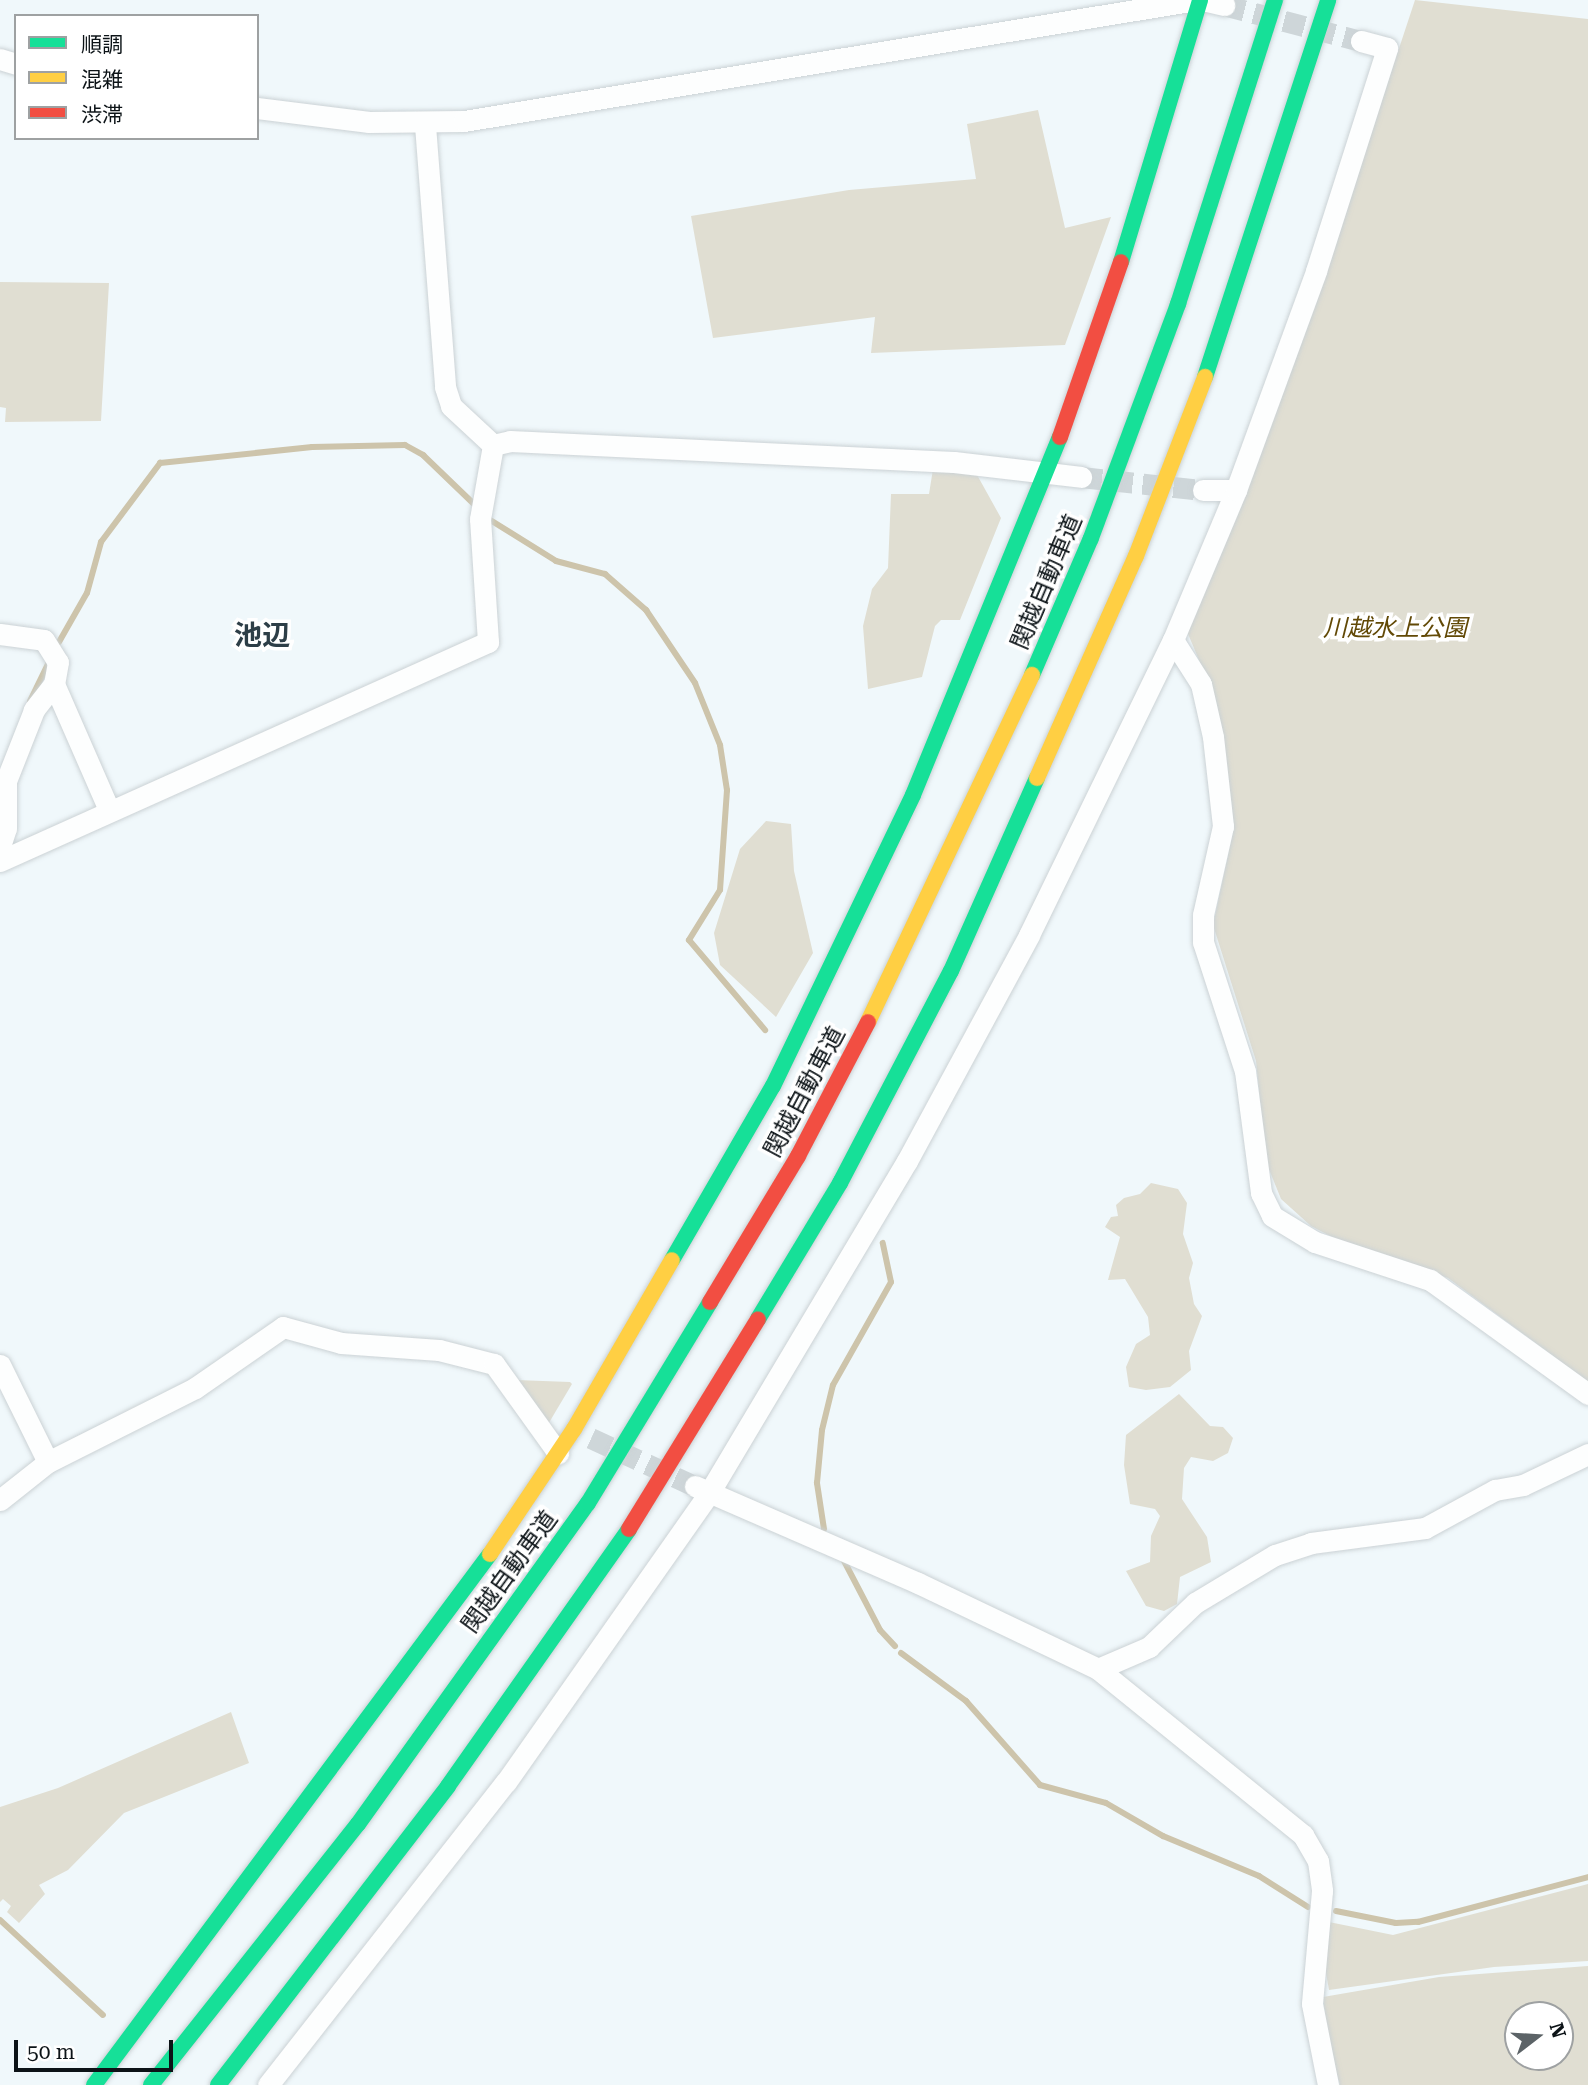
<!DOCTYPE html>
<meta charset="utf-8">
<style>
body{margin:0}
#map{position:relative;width:1588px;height:2085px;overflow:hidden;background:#f0f8fb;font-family:"Roboto Serif","Noto Sans JP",serif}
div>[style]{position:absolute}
.green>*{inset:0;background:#e0ded2}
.stream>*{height:6px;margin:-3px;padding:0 3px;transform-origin:3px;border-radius:3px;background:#cdc4ab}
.street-tunnel>*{height:21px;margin-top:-10.5px;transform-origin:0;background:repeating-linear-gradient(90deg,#ced6d9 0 21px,transparent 0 31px)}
.roads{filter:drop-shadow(0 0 2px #cbd2d5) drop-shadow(0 0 2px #cbd2d5)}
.street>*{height:21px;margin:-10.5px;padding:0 10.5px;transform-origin:10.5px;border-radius:10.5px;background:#fdfefe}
.fast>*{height:16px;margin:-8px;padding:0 8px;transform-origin:8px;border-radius:8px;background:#16e098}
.slow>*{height:16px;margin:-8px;padding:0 8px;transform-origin:8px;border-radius:8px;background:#ffcf43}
.jam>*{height:16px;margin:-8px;padding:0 8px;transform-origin:8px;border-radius:8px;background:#f24e42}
span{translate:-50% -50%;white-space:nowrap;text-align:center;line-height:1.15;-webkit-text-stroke:7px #fff;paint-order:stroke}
.street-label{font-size:24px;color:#0c1317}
.park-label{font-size:24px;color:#624906;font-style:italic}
.quarter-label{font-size:28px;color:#2d3e47;font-weight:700}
.legend{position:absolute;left:14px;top:14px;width:245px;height:126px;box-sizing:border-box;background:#fff;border:2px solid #9ea1a2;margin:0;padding:9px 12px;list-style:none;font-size:21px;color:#0c1317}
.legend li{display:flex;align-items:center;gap:14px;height:35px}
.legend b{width:35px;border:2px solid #9ea1a2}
.north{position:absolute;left:1504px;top:2001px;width:70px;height:70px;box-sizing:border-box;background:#fff;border:2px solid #9ea1a2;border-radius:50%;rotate:73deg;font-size:19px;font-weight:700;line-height:28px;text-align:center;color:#0c1317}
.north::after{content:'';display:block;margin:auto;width:24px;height:32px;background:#5c6367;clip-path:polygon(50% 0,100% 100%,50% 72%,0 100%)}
.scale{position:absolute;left:14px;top:2040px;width:159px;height:32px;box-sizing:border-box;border:4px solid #0c1317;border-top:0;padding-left:9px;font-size:21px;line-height:24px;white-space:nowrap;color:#0c1317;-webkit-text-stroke:5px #fff;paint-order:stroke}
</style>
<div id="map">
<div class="green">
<div style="clip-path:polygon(1415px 0,1588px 19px,1588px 1382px,1448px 1278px,1334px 1238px,1311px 1226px,1281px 1199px,1266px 1162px,1256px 1061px,1213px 925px,1233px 832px,1216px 701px,1186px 629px,1336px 239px)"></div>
<div style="clip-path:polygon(1038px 110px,1065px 228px,1111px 217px,1065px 345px,871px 353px,875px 317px,713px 338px,691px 216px,849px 190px,976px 179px,967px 124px)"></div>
<div style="clip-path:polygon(0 282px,109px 283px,101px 421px,5px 422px,6px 408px,0 407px)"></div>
<div style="clip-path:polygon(933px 469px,976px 473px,1001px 518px,960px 620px,941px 620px,935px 626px,922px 677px,868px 689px,863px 626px,872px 589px,888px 568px,891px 494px,929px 494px)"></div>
<div style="clip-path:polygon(766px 821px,791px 824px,794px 871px,813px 953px,776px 1017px,720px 965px,714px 933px,740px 849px)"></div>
<div style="clip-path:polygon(1151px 1183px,1178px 1189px,1187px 1203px,1183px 1234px,1193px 1263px,1189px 1278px,1194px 1304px,1202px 1316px,1189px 1351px,1191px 1370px,1170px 1387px,1146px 1390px,1129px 1387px,1126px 1367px,1136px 1344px,1150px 1335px,1148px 1317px,1125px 1279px,1108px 1280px,1120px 1237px,1105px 1227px,1111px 1217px,1118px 1216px,1116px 1205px,1124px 1198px,1140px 1194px)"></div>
<div style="clip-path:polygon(516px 1380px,570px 1382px,572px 1384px,547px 1426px)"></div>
<div style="clip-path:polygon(1179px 1394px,1210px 1426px,1223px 1427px,1233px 1438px,1228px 1453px,1213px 1461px,1191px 1457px,1184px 1468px,1182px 1499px,1207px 1537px,1211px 1562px,1180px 1577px,1177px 1604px,1164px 1611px,1146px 1606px,1126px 1571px,1150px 1562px,1151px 1536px,1160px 1516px,1155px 1509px,1130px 1504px,1124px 1465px,1126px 1435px)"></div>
<div style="clip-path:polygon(231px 1712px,249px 1763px,124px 1813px,68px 1870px,39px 1885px,45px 1894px,19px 1923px,7px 1912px,11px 1906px,3px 1899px,0 1902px,0 1807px,58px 1788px)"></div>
<div style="clip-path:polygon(1588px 1884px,1588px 1961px,1494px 1967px,1329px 1990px,1324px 1962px,1329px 1922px,1393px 1935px)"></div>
<div style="clip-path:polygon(evenodd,1588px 1966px,1588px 2085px,1340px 2085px,1329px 2048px,1323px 1997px,1439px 1977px,1588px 1966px,1518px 2015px,1560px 2015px,1560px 2057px,1518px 2057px,1518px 2015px)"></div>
</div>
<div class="stream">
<div style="left:487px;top:518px;width:81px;rotate:31.9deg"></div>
<div style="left:556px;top:561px;width:51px;rotate:14.9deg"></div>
<div style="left:605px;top:574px;width:55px;rotate:41.3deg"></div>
<div style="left:646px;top:610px;width:88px;rotate:56.1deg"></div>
<div style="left:695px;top:683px;width:67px;rotate:68deg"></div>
<div style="left:720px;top:745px;width:46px;rotate:81.2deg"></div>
<div style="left:727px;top:790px;width:100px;rotate:94deg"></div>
<div style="left:720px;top:890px;width:59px;rotate:121.8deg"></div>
<div style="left:689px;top:940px;width:118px;rotate:49.8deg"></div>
<div style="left:59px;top:642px;width:56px;rotate:-60.3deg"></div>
<div style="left:87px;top:593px;width:53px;rotate:-74.6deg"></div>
<div style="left:101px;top:542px;width:99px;rotate:-53.2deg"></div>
<div style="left:160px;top:463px;width:153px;rotate:-6deg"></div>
<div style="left:312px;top:447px;width:93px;rotate:-1.2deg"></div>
<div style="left:405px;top:445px;width:21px;rotate:29deg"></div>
<div style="left:423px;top:455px;width:75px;rotate:43.9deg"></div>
<div style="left:30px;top:701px;width:46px;rotate:-64deg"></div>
<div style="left:824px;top:1529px;width:47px;rotate:-98.7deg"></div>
<div style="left:817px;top:1483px;width:53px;rotate:-84.6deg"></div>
<div style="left:822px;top:1430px;width:46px;rotate:-76.3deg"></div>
<div style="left:833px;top:1385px;width:118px;rotate:-60.6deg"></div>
<div style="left:891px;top:1282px;width:40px;rotate:-102deg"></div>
<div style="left:842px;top:1557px;width:82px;rotate:62.5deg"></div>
<div style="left:880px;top:1630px;width:22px;rotate:47deg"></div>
<div style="left:901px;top:1653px;width:81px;rotate:36.4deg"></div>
<div style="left:966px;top:1701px;width:112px;rotate:48.6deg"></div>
<div style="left:1040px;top:1785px;width:68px;rotate:15.3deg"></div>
<div style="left:1106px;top:1803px;width:66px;rotate:30.1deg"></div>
<div style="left:1163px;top:1836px;width:104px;rotate:22.6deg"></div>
<div style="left:1259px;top:1876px;width:58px;rotate:32.3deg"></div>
<div style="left:1336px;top:1911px;width:61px;rotate:11.3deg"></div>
<div style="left:1396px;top:1923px;width:22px;rotate:-3deg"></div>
<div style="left:1418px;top:1922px;width:176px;rotate:-14.8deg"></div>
<div style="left:0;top:1920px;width:140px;rotate:42.7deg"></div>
</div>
<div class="street-tunnel">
<div style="left:1224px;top:5px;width:142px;rotate:14.7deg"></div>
<div style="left:1081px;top:477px;width:123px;rotate:6.1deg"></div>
<div style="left:591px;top:1438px;width:115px;rotate:24.8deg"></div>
</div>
<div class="roads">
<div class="street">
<div style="left:1202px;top:0;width:23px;rotate:13deg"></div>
<div style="left:0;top:59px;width:17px;rotate:17deg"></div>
<div style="left:257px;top:108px;width:113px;rotate:7.1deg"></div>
<div style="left:369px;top:122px;width:95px;rotate:-0.6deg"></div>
<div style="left:464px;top:121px;width:742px;rotate:-9.39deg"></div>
<div style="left:425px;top:125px;width:263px;rotate:85.6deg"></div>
<div style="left:445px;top:387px;width:20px;rotate:72deg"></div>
<div style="left:451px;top:406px;width:57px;rotate:42.9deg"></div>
<div style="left:493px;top:445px;width:17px;rotate:-13deg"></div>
<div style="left:510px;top:441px;width:444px;rotate:2.7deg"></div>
<div style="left:954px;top:462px;width:128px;rotate:6.7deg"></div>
<div style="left:1203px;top:490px;width:33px"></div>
<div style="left:0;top:634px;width:44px;rotate:7.8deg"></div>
<div style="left:44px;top:640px;width:26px;rotate:58deg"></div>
<div style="left:58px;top:662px;width:22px;rotate:100deg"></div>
<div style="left:54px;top:684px;width:33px;rotate:128deg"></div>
<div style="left:34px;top:710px;width:76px;rotate:111.5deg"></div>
<div style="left:6px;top:781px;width:47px;rotate:90deg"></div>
<div style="left:6px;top:828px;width:19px;rotate:108deg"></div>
<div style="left:1173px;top:640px;width:52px;rotate:57.5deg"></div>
<div style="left:1201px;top:684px;width:54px;rotate:77.2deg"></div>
<div style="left:1213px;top:737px;width:90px;rotate:83.6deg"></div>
<div style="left:1223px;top:826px;width:91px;rotate:102.7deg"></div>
<div style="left:1203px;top:915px;width:27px;rotate:90deg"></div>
<div style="left:1203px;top:942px;width:136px;rotate:72deg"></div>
<div style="left:1245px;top:1071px;width:123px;rotate:82.5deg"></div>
<div style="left:1261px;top:1193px;width:25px;rotate:64deg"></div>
<div style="left:1272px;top:1216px;width:50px;rotate:31.2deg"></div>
<div style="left:1315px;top:1242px;width:121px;rotate:18.3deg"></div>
<div style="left:1430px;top:1280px;width:195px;rotate:35.8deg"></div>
<div style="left:54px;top:684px;width:137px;rotate:66.4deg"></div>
<div style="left:0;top:861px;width:535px;rotate:-24.17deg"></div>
<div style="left:488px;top:642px;width:123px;rotate:-93.7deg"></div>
<div style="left:480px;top:519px;width:75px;rotate:-80deg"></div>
<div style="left:0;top:1365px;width:108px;rotate:63.7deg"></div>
<div style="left:695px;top:1486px;width:243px;rotate:23.5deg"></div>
<div style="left:918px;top:1583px;width:199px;rotate:25.5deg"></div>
<div style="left:1098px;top:1669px;width:264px;rotate:39deg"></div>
<div style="left:1303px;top:1835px;width:30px;rotate:60deg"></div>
<div style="left:1318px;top:1861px;width:30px;rotate:82deg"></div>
<div style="left:1322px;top:1891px;width:113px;rotate:95.1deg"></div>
<div style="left:1312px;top:2004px;width:83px;rotate:78.8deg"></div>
<div style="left:0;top:1500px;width:61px;rotate:-38.4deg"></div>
<div style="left:48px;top:1462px;width:165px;rotate:-26.7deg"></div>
<div style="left:195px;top:1388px;width:107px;rotate:-34.7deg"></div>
<div style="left:283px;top:1327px;width:60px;rotate:15.4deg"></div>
<div style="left:341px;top:1343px;width:98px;rotate:4.1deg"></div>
<div style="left:439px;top:1350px;width:57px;rotate:14.3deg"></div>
<div style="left:494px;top:1364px;width:110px;rotate:54.3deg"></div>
<div style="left:1098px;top:1669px;width:56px;rotate:-23.3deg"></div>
<div style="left:1149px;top:1647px;width:64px;rotate:-43.7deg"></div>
<div style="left:1195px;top:1603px;width:93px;rotate:-31deg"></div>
<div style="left:1275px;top:1555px;width:38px;rotate:-18deg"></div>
<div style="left:1311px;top:1543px;width:115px;rotate:-7.5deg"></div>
<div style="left:1425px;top:1528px;width:80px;rotate:-28.5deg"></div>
<div style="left:1495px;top:1490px;width:28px;rotate:-10deg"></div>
<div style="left:1523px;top:1485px;width:72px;rotate:-25.5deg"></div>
<div style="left:268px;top:2085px;width:385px;rotate:-51.9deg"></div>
<div style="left:506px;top:1782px;width:353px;rotate:-54.9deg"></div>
<div style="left:709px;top:1493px;width:387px;rotate:-59.2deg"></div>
<div style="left:907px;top:1161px;width:257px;rotate:-61.6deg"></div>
<div style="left:1029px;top:935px;width:328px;rotate:-64deg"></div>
<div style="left:1173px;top:640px;width:163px;rotate:-67.2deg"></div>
<div style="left:1236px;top:490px;width:233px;rotate:-69.9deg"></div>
<div style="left:1316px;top:271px;width:234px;rotate:-72.3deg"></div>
<div style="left:1387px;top:48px;width:27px;rotate:-165deg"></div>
</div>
<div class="fast">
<div style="left:1121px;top:262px;width:274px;rotate:-73.2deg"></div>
<div style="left:1205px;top:377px;width:397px;rotate:-71.9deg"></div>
<div style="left:1032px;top:675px;width:149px;rotate:-66.7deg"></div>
<div style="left:1091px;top:538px;width:250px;rotate:-69.6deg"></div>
<div style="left:1178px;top:304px;width:319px;rotate:-72.3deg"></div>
<div style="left:672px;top:1260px;width:201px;rotate:-59.9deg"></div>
<div style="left:773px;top:1086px;width:323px;rotate:-64.3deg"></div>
<div style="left:913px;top:795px;width:387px;rotate:-67.7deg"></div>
<div style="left:758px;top:1319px;width:159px;rotate:-58.9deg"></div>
<div style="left:840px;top:1183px;width:239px;rotate:-62.4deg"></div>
<div style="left:951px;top:971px;width:211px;rotate:-66deg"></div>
<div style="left:94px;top:2085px;width:662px;rotate:-53.29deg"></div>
<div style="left:151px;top:2085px;width:333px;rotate:-51.6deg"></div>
<div style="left:358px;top:1824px;width:395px;rotate:-54.4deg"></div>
<div style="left:588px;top:1503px;width:235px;rotate:-58.7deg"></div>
<div style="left:218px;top:2085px;width:377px;rotate:-52.4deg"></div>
<div style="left:448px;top:1786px;width:314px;rotate:-54.8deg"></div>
</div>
<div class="slow">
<div style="left:1037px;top:778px;width:243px;rotate:-66deg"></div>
<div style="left:1136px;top:556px;width:192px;rotate:-68.9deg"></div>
<div style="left:868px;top:1022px;width:384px;rotate:-64.7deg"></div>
<div style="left:490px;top:1554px;width:151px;rotate:-56.1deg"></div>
<div style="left:574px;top:1429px;width:195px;rotate:-59.9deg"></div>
</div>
<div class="jam">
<div style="left:1060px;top:437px;width:185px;rotate:-70.8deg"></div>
<div style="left:710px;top:1302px;width:170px;rotate:-58.9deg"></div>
<div style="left:798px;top:1156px;width:151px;rotate:-62.4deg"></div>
<div style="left:629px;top:1529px;width:246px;rotate:-58.4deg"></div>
</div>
</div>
<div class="street-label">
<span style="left:1047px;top:582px;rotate:-67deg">関越自動車道</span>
<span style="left:805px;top:1092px;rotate:-62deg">関越自動車道</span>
<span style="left:510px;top:1572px;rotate:-54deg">関越自動車道</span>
</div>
<div class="park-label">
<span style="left:1395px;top:629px">川越水上公園</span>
</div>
<div class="quarter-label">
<span style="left:262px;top:636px">池辺</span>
</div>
<ul class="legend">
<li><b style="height:9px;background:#16e098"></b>順調</li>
<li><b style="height:9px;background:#ffcf43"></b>混雑</li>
<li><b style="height:9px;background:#f24e42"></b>渋滞</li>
</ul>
<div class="north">N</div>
<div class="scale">50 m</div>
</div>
